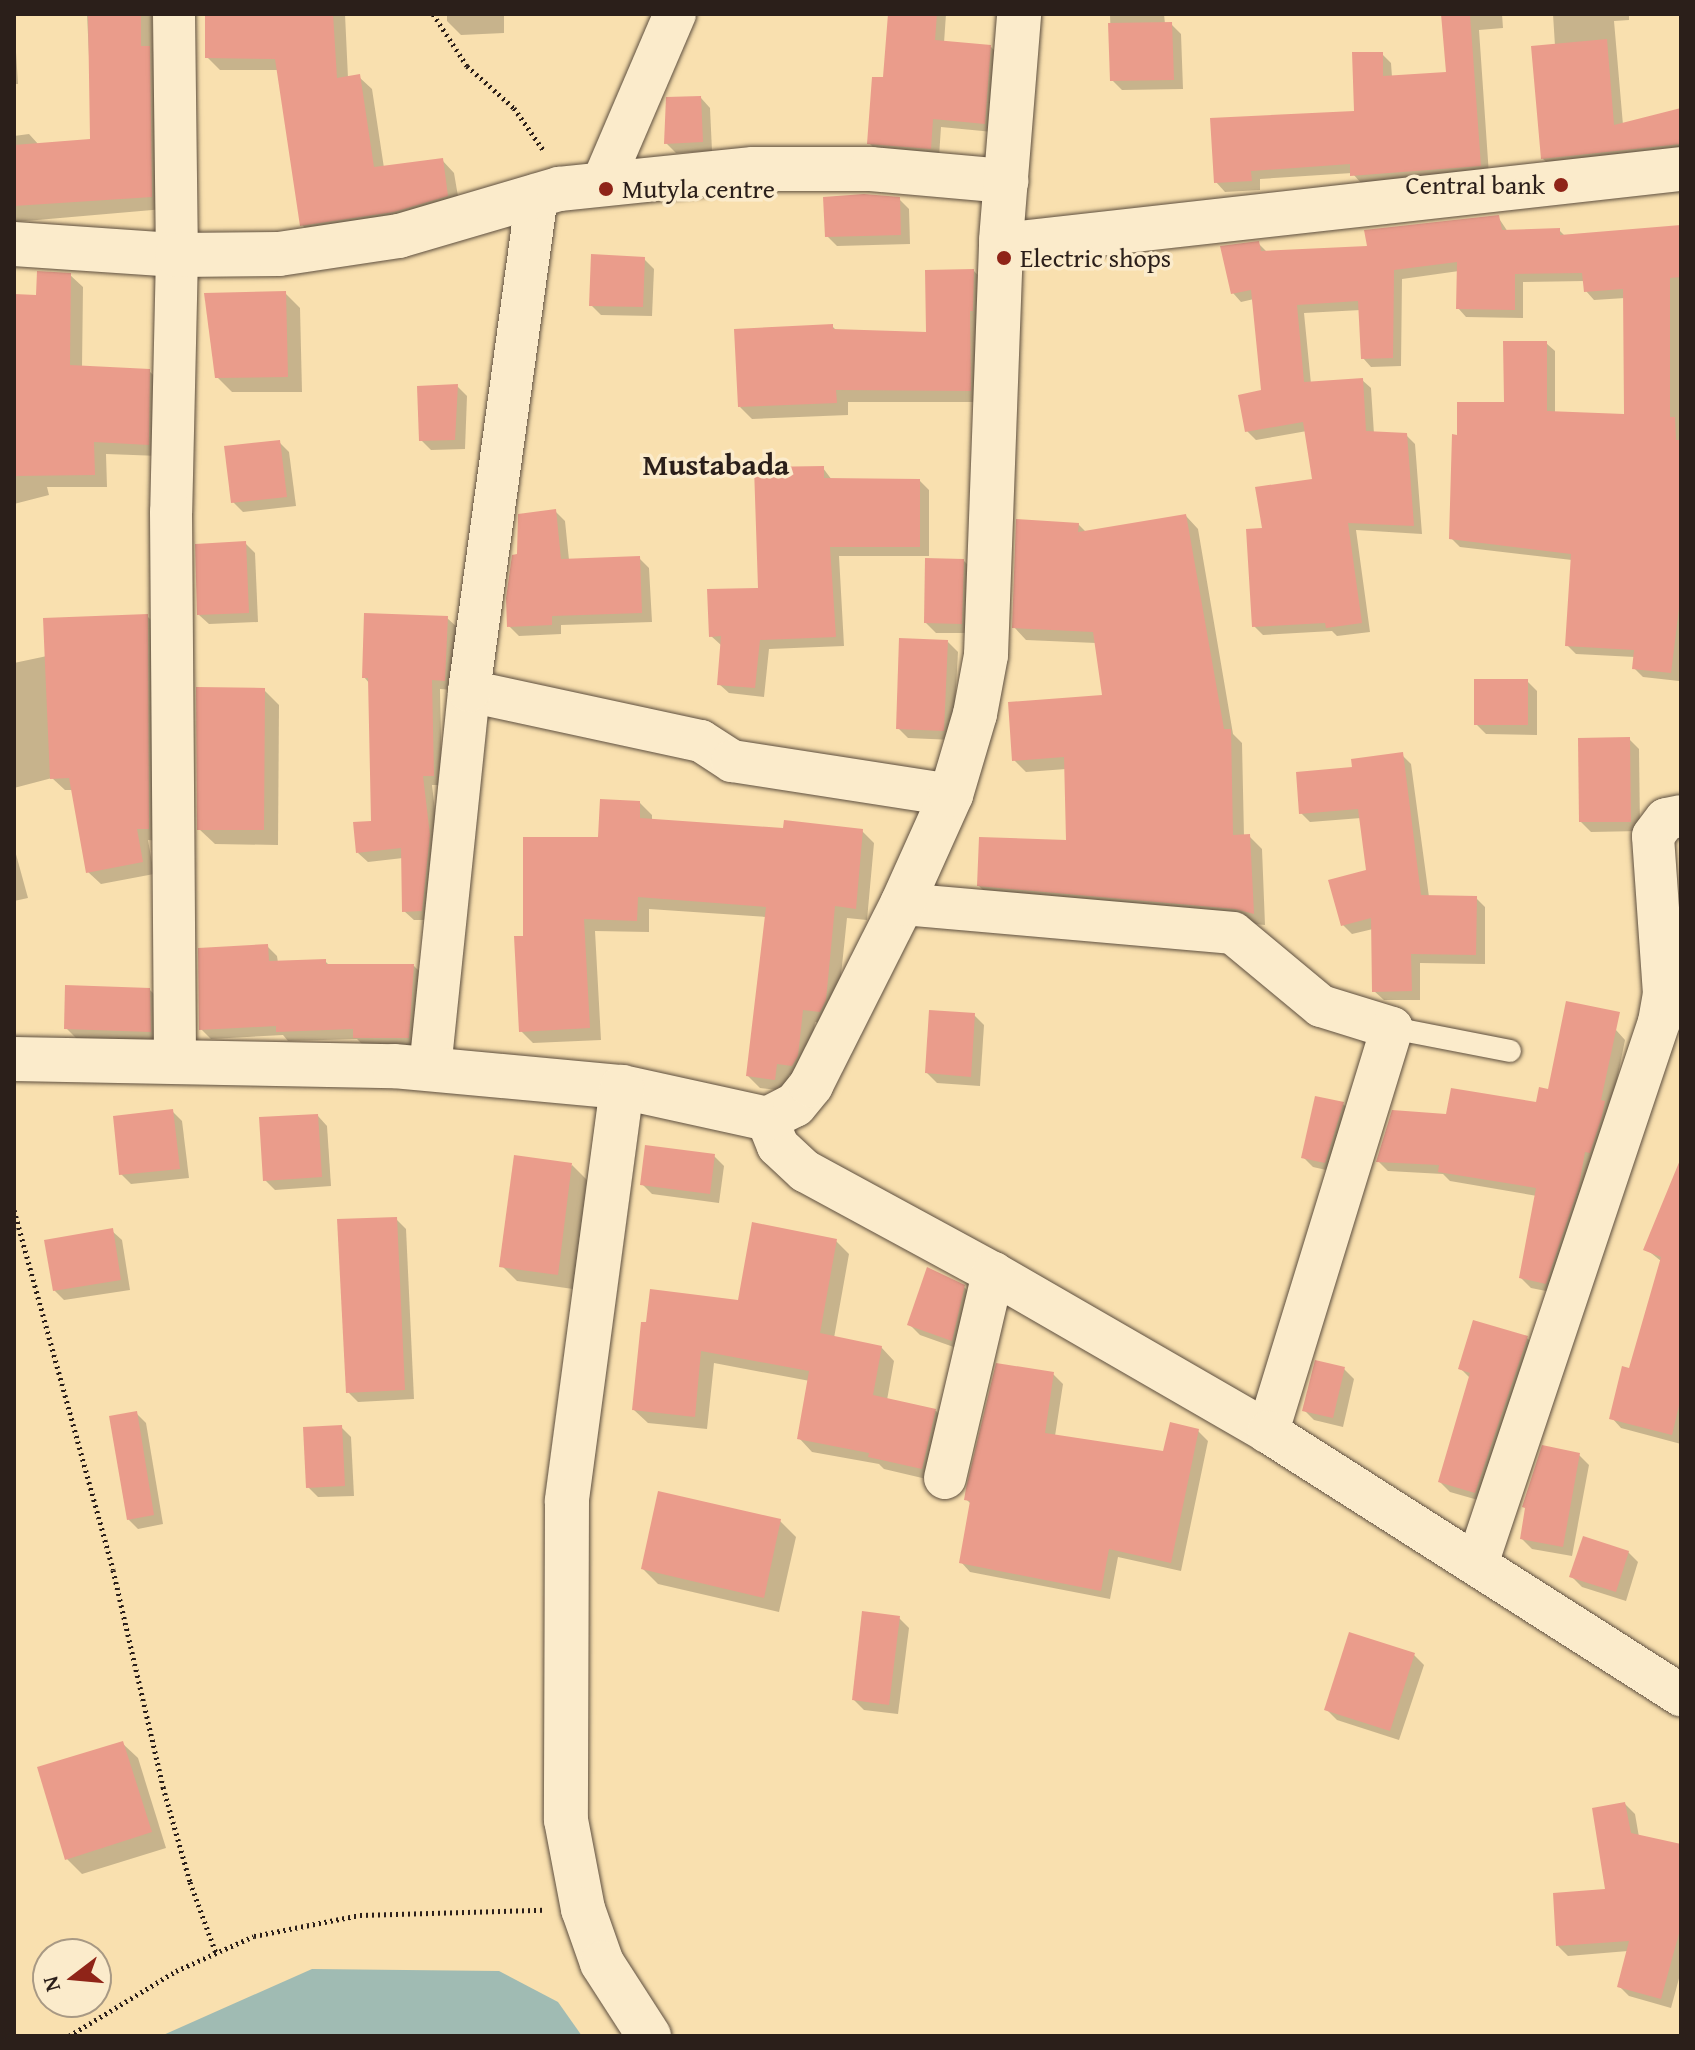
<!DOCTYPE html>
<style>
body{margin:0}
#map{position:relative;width:1695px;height:2050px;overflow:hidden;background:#f9e0af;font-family:"Gentium Book Plus",serif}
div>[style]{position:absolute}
.water>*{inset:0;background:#a0bbb3}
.shadow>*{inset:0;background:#0003}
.building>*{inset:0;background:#ea9c8b}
.path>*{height:5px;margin-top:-2.5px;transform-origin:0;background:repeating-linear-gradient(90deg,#2b1f1a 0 2px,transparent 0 6px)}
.roads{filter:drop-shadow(0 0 2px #5e4f3f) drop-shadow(0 0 2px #5e4f3f)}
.lane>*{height:22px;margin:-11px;padding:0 11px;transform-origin:11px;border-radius:11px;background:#fbebcb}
.street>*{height:42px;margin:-21px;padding:0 21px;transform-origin:21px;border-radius:21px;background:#fbebcb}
.secondary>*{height:44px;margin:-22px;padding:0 22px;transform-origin:22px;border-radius:22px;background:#fbebcb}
.dots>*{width:22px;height:22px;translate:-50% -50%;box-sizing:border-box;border:4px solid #fbebcb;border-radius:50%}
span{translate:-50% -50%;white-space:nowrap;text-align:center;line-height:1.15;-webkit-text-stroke:7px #fbebcb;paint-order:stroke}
.poi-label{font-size:26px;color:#2b1f1a}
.right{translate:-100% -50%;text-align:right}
.left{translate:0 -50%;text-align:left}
.quarter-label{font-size:30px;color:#2b1f1a;font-weight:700}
.frame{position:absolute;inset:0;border:16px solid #2b1f1a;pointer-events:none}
.north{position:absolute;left:32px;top:1938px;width:80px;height:80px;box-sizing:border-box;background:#fbebcb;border:2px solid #a89984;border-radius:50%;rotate:254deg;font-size:22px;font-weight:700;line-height:32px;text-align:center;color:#2b1f1a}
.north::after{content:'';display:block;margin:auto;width:28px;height:36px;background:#8f2418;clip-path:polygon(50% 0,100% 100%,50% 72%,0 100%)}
</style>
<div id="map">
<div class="water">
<div style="clip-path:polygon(312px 1969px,499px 1971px,558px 2002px,582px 2036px,161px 2036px)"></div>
</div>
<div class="shadow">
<div style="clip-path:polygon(87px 14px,152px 14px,153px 51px,162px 60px,164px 209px,14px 222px,14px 136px,29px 134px,39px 145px,93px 141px)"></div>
<div style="clip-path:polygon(207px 14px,345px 14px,348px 78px,359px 77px,372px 89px,384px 168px,442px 160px,454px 173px,460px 208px,315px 237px,302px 225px,278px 70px,220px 70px,207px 57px)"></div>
<div style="clip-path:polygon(447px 14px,504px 14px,504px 33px,461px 35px,447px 21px)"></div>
<div style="clip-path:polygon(890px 14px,946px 14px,944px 43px,991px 47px,1000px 56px,993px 132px,941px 127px,939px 157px,878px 152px,869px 143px,885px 79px)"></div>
<div style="clip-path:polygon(1110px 14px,1164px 14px,1165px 24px,1171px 24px,1181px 34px,1183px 89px,1122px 90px,1112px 80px)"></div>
<div style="clip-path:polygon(1443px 14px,1502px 14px,1503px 28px,1479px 30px,1489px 175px,1362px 184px,1352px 173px,1260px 179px,1260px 190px,1225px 192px,1216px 182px,1356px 113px,1382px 54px,1391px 63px,1392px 77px,1449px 74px)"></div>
<div style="clip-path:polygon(1553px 14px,1629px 14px,1629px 20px,1614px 21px,1623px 125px,1681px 110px,1681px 155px,1554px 169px,1543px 159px,1555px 46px)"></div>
<div style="clip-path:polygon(14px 20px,18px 84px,14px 84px)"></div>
<div style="clip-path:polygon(701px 98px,710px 108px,712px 151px,676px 153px,666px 143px)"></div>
<div style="clip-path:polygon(899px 199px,909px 209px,910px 244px,837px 246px,827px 236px)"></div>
<div style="clip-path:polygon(1498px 217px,1508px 232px,1559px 230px,1565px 236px,1681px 227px,1679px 681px,1643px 677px,1634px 668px,1635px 657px,1576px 654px,1567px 645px,1572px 560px,1460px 547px,1451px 538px,1459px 437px,1506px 404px,1546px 343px,1555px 351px,1555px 413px,1626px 416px,1625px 298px,1594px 300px,1586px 291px,1585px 281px,1523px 282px,1523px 318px,1466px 317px,1458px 308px,1459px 271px,1402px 279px,1401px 366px,1371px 367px,1363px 358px,1361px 310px,1304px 313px,1311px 384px,1362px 380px,1371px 388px,1374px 434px,1406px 435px,1415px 444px,1422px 534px,1356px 530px,1370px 632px,1337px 636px,1332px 631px,1263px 635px,1254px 626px,1264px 530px,1315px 481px,1307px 431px,1256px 440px,1247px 431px,1264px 392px,1254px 299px,1241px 302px,1233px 293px,1258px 243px,1267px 252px,1369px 248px)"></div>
<div style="clip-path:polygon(644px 259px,654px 269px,652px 316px,601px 315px,591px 305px)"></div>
<div style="clip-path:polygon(974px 271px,986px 284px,982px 402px,848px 402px,848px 415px,752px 419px,740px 407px,832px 326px,837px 331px,928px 334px)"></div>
<div style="clip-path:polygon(70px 275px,83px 287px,82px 368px,149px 371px,162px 383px,160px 456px,106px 454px,107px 487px,47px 487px,49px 495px,14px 504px,14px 296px,38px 297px)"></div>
<div style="clip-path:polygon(285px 293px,300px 308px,302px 392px,232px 392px,217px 377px)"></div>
<div style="clip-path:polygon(457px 386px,467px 396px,465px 449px,431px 450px,421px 440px)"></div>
<div style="clip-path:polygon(279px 442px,289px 452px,296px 506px,243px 512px,233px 502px)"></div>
<div style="clip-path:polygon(823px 468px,832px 480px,920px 481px,929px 490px,929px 556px,839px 556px,844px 646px,769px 649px,764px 697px,729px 693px,719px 684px,721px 645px,711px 636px,760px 590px)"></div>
<div style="clip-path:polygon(555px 511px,565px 521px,569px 560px,639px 558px,649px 568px,652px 622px,561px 625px,561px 634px,519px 636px,509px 626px,519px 556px)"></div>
<div style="clip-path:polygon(1186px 516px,1198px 529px,1233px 734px,1242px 743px,1244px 837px,1249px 836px,1262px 849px,1265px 925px,991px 898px,979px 886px,1068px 842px,1066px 769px,1026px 772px,1014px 760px,1104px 697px,1096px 643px,1026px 640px,1014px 627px,1078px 524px,1086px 532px)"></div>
<div style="clip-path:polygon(245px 543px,255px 553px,258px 622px,209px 624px,199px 615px)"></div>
<div style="clip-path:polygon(964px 561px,974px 571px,971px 633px,936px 633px,926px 623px)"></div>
<div style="clip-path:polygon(147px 616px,159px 628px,161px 841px,148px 840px,154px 874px,101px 884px,88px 872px,73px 790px,65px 790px,52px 778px,14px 788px,14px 663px,47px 656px)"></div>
<div style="clip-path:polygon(447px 618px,457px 627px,454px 690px,440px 689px,442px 785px,432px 785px,439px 846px,431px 920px,414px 920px,404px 911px,403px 858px,368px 862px,358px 853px,373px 822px,370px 684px,364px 677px)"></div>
<div style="clip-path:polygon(948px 642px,958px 652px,953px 740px,908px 738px,898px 728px)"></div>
<div style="clip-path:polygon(1527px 681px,1537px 691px,1537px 735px,1486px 734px,1476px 724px)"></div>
<div style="clip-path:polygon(264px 690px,279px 705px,278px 845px,215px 844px,199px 829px)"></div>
<div style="clip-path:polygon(1629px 739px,1639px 749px,1640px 831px,1591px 832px,1581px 822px)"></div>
<div style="clip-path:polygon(1402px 755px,1411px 764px,1429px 897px,1476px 898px,1485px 907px,1485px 964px,1420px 963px,1420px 1000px,1384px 1000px,1374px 991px,1373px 929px,1352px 934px,1343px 925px,1368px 871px,1361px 818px,1310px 822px,1301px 813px,1354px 769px)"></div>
<div style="clip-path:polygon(640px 803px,652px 815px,652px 821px,785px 830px,862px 831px,874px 843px,867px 920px,847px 918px,837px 1013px,832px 1024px,815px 1022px,809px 1069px,805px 1078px,789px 1075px,787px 1091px,760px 1088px,748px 1076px,766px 917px,649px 909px,649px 932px,595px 931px,601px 1040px,533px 1043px,521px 1031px,525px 938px,600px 839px)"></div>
<div style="clip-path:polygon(14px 847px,28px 898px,14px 901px)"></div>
<div style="clip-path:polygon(267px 946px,277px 956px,278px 963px,325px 961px,330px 966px,414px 966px,424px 976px,418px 1047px,365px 1047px,357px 1039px,288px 1041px,283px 1035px,211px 1039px,201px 1029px)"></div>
<div style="clip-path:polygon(150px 990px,160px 1000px,160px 1041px,76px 1038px,66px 1028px)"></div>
<div style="clip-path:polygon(974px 1015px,984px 1025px,980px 1086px,937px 1083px,927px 1073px)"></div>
<div style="clip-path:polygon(1616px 1030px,1625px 1040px,1611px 1109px,1556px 1293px,1531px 1288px,1521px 1278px,1537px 1196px,1450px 1181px,1443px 1174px,1388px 1171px,1378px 1161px,1448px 1116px,1537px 1104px)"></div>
<div style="clip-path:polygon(1343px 1104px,1353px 1114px,1335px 1172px,1313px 1167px,1303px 1157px)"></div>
<div style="clip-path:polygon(172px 1111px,182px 1121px,189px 1178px,131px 1184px,121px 1174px)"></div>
<div style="clip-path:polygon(318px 1116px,327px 1126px,331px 1186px,275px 1190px,265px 1180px)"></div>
<div style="clip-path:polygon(714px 1156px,724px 1166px,719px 1203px,652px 1194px,642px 1184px)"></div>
<div style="clip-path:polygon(572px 1165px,587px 1180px,573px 1289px,517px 1281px,502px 1266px)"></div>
<div style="clip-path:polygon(1662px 1208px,1681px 1216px,1681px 1444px,1621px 1428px,1612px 1418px,1630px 1370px,1661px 1261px,1646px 1249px)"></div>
<div style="clip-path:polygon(396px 1219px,406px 1229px,414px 1399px,358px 1402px,348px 1392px)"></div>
<div style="clip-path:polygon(112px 1231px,122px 1240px,130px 1290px,64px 1300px,54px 1290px)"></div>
<div style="clip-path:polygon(836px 1241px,849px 1254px,834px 1338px,881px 1347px,894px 1361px,887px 1400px,936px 1411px,949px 1424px,935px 1481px,884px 1469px,879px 1464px,812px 1452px,799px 1438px,810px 1381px,714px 1363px,707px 1429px,648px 1423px,634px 1410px,739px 1302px)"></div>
<div style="clip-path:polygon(964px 1287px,974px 1297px,962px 1350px,920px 1335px,910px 1325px)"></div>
<div style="clip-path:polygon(1527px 1338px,1537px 1348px,1485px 1502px,1450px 1492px,1440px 1482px,1470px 1378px,1461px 1369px)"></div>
<div style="clip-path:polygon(1344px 1369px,1354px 1379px,1343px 1427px,1314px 1420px,1304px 1410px)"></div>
<div style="clip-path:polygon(1053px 1374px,1063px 1384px,1055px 1436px,1164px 1453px,1198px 1431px,1208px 1441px,1181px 1571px,1118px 1557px,1110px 1599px,970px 1572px,961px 1562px,971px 1504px,966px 1499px)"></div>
<div style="clip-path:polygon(136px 1413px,146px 1423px,163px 1524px,138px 1529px,128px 1519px)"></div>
<div style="clip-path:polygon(341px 1427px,351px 1437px,354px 1496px,318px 1497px,308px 1487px)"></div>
<div style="clip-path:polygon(1579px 1455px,1589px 1465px,1572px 1556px,1532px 1549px,1522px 1539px,1527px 1509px)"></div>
<div style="clip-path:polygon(780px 1521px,796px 1537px,779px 1612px,658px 1584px,643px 1569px)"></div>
<div style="clip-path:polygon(1628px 1552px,1638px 1562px,1626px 1601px,1582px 1587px,1572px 1577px)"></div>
<div style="clip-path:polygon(899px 1618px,909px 1628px,898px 1714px,864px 1710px,854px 1700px)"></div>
<div style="clip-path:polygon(1414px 1655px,1424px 1665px,1399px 1740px,1337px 1720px,1327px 1710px)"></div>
<div style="clip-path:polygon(122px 1743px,138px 1758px,166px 1848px,82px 1874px,67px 1859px)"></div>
<div style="clip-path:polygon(1625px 1804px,1635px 1814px,1639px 1837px,1681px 1846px,1681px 1971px,1671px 2008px,1629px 1996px,1619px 1986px,1628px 1951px,1568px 1956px,1558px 1946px,1607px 1891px)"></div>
</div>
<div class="building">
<div style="clip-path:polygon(88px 14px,141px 14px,141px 46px,150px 46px,152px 197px,14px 206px,14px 145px,90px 139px)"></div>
<div style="clip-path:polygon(205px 14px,333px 14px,337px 78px,360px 74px,374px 167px,443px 158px,448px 196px,394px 212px,300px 226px,275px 59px,205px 58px)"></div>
<div style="clip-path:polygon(888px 14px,937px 14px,935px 40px,991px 45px,985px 124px,933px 119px,931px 149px,867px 144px,872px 77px,883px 77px)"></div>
<div style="clip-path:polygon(1441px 14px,1470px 14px,1481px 166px,1350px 176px,1350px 164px,1251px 171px,1252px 181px,1214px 183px,1210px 118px,1354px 111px,1352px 52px,1383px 52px,1383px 76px,1446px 72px)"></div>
<div style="clip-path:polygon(1172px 22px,1174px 80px,1110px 81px,1108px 23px)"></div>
<div style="clip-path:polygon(1607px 39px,1614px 125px,1681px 108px,1681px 144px,1541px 159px,1531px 46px)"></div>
<div style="clip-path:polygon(701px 96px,703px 142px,664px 144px,666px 97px)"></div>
<div style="clip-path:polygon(864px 194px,900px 197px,901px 235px,825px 237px,823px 197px)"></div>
<div style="clip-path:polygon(1499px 215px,1502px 230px,1560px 228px,1560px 235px,1681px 225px,1681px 277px,1670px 278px,1670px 417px,1675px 417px,1676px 440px,1681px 440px,1681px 592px,1671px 673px,1632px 669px,1634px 650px,1565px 646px,1571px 554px,1449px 539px,1452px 434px,1457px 435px,1457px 402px,1504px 402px,1503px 341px,1547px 341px,1547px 411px,1624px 414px,1623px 289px,1584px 292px,1582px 273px,1515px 274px,1515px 310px,1456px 309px,1457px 262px,1394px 270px,1393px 358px,1361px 359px,1358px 301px,1297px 305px,1304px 382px,1363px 378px,1366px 431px,1407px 433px,1414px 526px,1348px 523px,1362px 623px,1326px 628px,1325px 623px,1252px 627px,1246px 529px,1262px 528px,1255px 487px,1312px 479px,1303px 422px,1245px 432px,1238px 395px,1261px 390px,1251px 290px,1231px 294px,1220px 246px,1259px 241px,1261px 251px,1367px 246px,1364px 230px)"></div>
<div style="clip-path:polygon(591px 254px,645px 257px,643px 307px,589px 306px)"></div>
<div style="clip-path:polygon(974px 269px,973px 311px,970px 311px,971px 391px,836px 390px,837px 403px,738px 407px,734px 329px,833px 324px,833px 329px,926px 332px,925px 270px)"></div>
<div style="clip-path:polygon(37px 271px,71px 273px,70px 365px,150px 369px,149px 445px,94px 442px,95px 475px,14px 476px,14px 294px,36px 295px)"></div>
<div style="clip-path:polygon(286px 291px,288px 377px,215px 378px,204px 293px)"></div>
<div style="clip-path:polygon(458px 384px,455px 440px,419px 441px,417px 386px)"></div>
<div style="clip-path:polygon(280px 440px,287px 497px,231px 503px,224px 446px)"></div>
<div style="clip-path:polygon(824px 466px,824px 478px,920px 479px,920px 547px,830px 547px,836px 637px,760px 640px,755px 688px,717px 685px,721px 636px,709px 637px,707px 589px,758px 588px,754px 467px)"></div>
<div style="clip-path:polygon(556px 509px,561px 559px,640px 556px,642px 613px,552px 616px,552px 625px,507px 627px,506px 598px,512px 555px,517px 554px,518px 514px)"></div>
<div style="clip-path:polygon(1186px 514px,1224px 729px,1231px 729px,1233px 835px,1250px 834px,1254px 914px,1235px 909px,977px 886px,979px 837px,1066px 840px,1064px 757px,1012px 761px,1008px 702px,1102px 695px,1093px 632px,1012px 628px,1016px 519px,1079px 523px,1078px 532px)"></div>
<div style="clip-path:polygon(246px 541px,249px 613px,197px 615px,195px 544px)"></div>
<div style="clip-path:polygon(925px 558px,964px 559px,962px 624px,924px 623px)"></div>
<div style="clip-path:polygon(364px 613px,448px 616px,445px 681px,432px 680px,434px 776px,423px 776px,430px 835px,422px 911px,402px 912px,401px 848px,356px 853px,353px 822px,371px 821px,368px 678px,362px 678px)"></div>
<div style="clip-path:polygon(148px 614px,149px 829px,137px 829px,143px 862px,86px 873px,69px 778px,50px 779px,43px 618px)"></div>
<div style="clip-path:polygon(899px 638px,948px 640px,944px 731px,896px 729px)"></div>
<div style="clip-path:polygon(1474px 679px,1528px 679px,1528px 725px,1474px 725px)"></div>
<div style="clip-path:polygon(196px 687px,265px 688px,264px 830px,197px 830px)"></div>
<div style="clip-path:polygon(1630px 737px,1631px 822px,1579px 822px,1578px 738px)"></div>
<div style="clip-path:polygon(1403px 752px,1421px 895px,1477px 896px,1476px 955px,1411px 954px,1412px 991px,1372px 992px,1371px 918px,1341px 926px,1328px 880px,1366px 870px,1358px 809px,1299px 814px,1296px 772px,1352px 767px,1351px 759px)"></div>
<div style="clip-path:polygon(600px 799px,640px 801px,640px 818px,783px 828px,784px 820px,863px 829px,856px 909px,835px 906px,826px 1000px,820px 1012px,803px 1010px,798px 1056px,792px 1066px,777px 1064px,775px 1080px,746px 1076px,766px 907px,638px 897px,637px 921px,584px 919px,590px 1028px,519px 1032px,514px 936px,523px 936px,523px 837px,598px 837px)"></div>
<div style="clip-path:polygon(268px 944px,269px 961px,326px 959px,326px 964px,414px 964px,409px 1038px,353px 1038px,353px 1029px,276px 1032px,276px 1026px,199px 1030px,198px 948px)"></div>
<div style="clip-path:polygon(65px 985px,150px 988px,151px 1032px,64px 1029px)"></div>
<div style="clip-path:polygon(1566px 1001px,1620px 1012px,1601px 1100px,1605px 1101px,1602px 1116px,1590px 1153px,1585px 1152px,1579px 1186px,1546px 1284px,1519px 1278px,1536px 1188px,1438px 1172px,1439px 1165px,1376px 1162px,1392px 1110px,1446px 1114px,1451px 1088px,1536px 1102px,1539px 1087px,1548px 1089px)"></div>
<div style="clip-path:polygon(929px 1010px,975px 1013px,971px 1077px,925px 1073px)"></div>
<div style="clip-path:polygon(1315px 1096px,1344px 1102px,1325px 1163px,1301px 1158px)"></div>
<div style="clip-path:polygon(173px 1109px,180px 1169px,119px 1175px,113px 1116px)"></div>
<div style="clip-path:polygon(318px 1114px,322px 1177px,263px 1181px,259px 1117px)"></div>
<div style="clip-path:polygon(645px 1145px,715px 1154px,710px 1194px,640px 1185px)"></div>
<div style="clip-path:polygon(514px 1155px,572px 1163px,558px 1275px,499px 1267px)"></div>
<div style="clip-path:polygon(1680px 1160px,1681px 1397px,1672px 1435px,1609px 1419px,1622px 1366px,1629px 1368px,1661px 1257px,1643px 1250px)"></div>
<div style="clip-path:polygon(397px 1217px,405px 1390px,346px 1393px,337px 1219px)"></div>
<div style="clip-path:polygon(752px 1222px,837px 1239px,820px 1333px,882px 1346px,873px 1395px,936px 1409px,922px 1469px,868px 1457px,869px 1453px,797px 1439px,809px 1371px,701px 1351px,695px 1417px,632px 1410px,641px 1322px,646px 1322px,650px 1289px,738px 1300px)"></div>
<div style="clip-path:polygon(113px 1228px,121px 1280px,53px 1291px,44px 1240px)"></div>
<div style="clip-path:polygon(927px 1267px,965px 1285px,952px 1341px,907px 1325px)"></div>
<div style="clip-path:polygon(1473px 1320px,1528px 1336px,1475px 1493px,1438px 1482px,1470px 1373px,1458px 1369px)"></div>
<div style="clip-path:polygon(1315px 1360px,1345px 1367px,1333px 1418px,1302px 1411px)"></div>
<div style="clip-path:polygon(996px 1363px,1054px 1372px,1045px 1433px,1163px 1451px,1170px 1422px,1199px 1429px,1171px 1563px,1109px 1549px,1101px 1591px,959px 1563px,970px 1501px,964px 1500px,966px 1488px)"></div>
<div style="clip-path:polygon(137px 1411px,154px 1515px,127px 1520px,109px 1416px)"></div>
<div style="clip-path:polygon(342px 1425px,345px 1486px,306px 1488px,303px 1427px)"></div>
<div style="clip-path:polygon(1542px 1445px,1580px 1453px,1563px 1547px,1520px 1539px,1525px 1508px,1522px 1507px)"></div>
<div style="clip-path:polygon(658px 1491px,781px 1519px,764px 1598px,641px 1569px)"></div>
<div style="clip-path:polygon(1583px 1536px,1629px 1551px,1616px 1592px,1569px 1577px)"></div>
<div style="clip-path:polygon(862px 1611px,900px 1616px,889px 1705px,852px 1700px)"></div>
<div style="clip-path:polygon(1349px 1632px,1415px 1653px,1390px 1731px,1324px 1710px)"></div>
<div style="clip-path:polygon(123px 1741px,152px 1832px,65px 1860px,37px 1767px)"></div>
<div style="clip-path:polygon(1625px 1802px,1631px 1833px,1681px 1844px,1681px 1926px,1661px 1999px,1617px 1987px,1629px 1941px,1556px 1946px,1553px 1893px,1605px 1889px,1592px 1808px)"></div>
</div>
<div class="path">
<div style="left:433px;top:14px;width:62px;rotate:56.8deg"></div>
<div style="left:467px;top:66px;width:63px;rotate:41.8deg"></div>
<div style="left:514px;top:108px;width:52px;rotate:55.1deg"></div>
<div style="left:14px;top:1210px;width:373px;rotate:74.6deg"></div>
<div style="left:113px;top:1570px;width:223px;rotate:77deg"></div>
<div style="left:163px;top:1787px;width:99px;rotate:74.1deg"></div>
<div style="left:190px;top:1882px;width:76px;rotate:69.9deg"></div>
<div style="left:69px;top:2036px;width:125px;rotate:-31.3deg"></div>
<div style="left:176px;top:1971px;width:85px;rotate:-24.2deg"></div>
<div style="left:254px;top:1936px;width:108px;rotate:-11.2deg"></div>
<div style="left:360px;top:1915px;width:184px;rotate:-1.6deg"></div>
</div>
<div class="roads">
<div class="lane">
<div style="left:1392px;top:1028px;width:120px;rotate:11deg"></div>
</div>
<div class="street">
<div style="left:174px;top:14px;width:241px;rotate:89.3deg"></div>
<div style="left:177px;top:255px;width:257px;rotate:91.3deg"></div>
<div style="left:171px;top:512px;width:549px;rotate:89.58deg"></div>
<div style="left:602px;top:184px;width:185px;rotate:-66.8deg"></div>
<div style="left:469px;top:691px;width:237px;rotate:12.2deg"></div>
<div style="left:701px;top:741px;width:37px;rotate:33deg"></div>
<div style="left:732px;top:761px;width:222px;rotate:8.8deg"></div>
<div style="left:902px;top:904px;width:332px;rotate:5deg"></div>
<div style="left:1233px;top:933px;width:114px;rotate:39.7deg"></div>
<div style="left:1321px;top:1006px;width:74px;rotate:17.2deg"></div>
<div style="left:1392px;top:1028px;width:423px;rotate:107.1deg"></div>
<div style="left:430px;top:1069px;width:380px;rotate:-84.1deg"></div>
<div style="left:469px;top:691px;width:501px;rotate:-82.19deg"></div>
<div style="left:767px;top:1119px;width:29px;rotate:68deg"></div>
<div style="left:778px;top:1146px;width:37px;rotate:43deg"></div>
<div style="left:805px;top:1171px;width:214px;rotate:28.5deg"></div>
<div style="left:993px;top:1273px;width:318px;rotate:30deg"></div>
<div style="left:1268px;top:1432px;width:490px;rotate:32.5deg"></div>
<div style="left:945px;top:1478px;width:211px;rotate:-76.8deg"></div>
<div style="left:1477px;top:1564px;width:572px;rotate:-71.44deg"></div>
<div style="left:1659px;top:1022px;width:28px;rotate:-80deg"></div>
<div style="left:1664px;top:994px;width:158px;rotate:-94deg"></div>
<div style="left:1653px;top:836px;width:21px;rotate:-53deg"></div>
<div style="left:1666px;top:819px;width:15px;rotate:-11deg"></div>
</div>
<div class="secondary">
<div style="left:14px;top:244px;width:163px;rotate:3.9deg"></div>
<div style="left:177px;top:255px;width:102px;rotate:-0.6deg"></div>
<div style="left:279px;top:254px;width:121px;rotate:-8.5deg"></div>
<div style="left:399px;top:236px;width:167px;rotate:-16.4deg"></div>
<div style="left:559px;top:189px;width:195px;rotate:-5.9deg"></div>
<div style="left:753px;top:169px;width:118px"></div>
<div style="left:871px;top:169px;width:136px;rotate:5.1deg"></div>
<div style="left:1001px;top:245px;width:684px;rotate:-6.38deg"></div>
<div style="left:14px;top:1059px;width:380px;rotate:1.1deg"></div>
<div style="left:394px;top:1066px;width:229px;rotate:5.3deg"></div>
<div style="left:622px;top:1087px;width:148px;rotate:12.4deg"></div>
<div style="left:767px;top:1119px;width:31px;rotate:-27deg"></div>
<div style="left:795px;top:1105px;width:26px;rotate:-51deg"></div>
<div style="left:811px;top:1085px;width:203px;rotate:-63.3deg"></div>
<div style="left:902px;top:904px;width:120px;rotate:-65.8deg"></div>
<div style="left:951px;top:795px;width:84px;rotate:-73.5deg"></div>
<div style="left:975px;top:714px;width:60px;rotate:-79.4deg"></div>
<div style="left:986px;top:655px;width:415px;rotate:-87.9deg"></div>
<div style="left:1001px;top:240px;width:227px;rotate:-85.4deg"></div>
<div style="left:622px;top:1087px;width:418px;rotate:97.6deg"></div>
<div style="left:567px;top:1501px;width:319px;rotate:90.2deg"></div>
<div style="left:566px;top:1820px;width:91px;rotate:79.2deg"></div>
<div style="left:583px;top:1909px;width:57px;rotate:70.6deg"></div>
<div style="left:602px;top:1963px;width:87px;rotate:57.2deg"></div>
</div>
</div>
<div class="dots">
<div style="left:1561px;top:185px;background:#8f2418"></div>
<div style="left:606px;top:189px;background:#8f2418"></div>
<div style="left:1004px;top:258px;background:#8f2418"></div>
</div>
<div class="poi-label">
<span class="right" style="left:1545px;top:185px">Central bank</span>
<span class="left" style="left:622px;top:189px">Mutyla centre</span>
<span class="left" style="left:1020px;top:258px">Electric shops</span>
</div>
<div class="quarter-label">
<span style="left:716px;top:464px">Mustabada</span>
</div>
<div class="frame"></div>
<div class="north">N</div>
</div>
